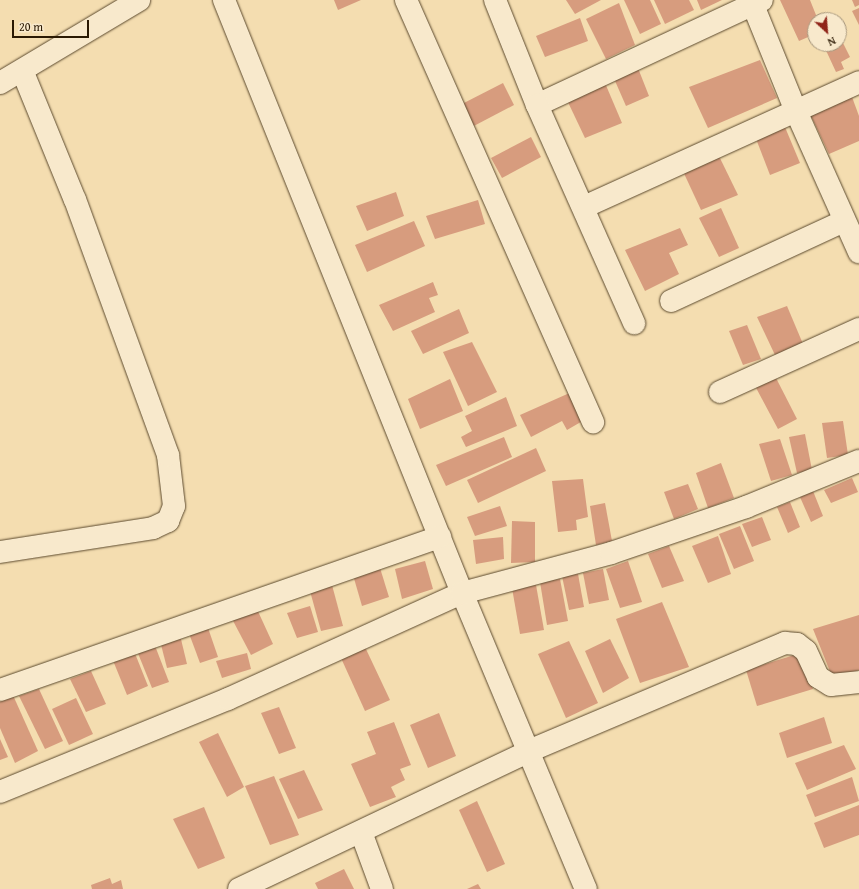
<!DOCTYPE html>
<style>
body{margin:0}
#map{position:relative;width:859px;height:889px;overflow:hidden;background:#f4ddb0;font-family:"Gentium Book Plus",serif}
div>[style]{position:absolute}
.building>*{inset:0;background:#d79c7e}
.roads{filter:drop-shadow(0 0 1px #5c4a2e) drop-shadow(0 0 1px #5c4a2e)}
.street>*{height:22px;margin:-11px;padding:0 11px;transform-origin:11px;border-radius:11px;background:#f8e9cc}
.secondary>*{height:22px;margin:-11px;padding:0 11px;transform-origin:11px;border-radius:11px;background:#f8e9cc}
span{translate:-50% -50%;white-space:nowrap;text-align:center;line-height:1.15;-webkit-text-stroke:3px #f8e9cc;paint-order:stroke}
.north{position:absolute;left:807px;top:12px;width:40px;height:40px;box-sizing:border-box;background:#f8e9cc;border:1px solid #a6967c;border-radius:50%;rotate:154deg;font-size:11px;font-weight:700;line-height:16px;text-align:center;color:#2a1903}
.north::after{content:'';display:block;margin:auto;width:14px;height:18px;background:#8f2418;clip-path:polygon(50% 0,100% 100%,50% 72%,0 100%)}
.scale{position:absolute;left:12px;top:20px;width:77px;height:18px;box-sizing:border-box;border:2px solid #2a1903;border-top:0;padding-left:5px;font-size:12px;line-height:14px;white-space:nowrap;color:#2a1903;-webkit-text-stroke:3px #f8e9cc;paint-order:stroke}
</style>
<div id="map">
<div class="building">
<div style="clip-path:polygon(334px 0,361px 0,338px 10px)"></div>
<div style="clip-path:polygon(566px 0,601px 0,575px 14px)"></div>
<div style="clip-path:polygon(624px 0,650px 0,661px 24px,640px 34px)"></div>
<div style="clip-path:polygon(654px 0,689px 0,694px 10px,665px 24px)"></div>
<div style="clip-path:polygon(697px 0,722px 0,701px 10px)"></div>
<div style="clip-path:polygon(780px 0,810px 0,818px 20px,815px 20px,815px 34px,799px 41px)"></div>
<div style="clip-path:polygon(852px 0,859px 0,859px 5px,855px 7px)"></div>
<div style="clip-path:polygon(619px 3px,635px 45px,606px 59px,586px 19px)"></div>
<div style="clip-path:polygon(859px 8px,859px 25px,852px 11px)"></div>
<div style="clip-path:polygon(580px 18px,588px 41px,545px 57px,536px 36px)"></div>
<div style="clip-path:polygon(839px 35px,850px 57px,841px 62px,844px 69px,836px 72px,823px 44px,839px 44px)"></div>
<div style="clip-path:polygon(760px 60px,777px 98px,708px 128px,689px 87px)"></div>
<div style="clip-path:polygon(636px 63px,649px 96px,626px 106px,612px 74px)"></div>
<div style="clip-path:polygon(503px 83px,514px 105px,470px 128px,460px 105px)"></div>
<div style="clip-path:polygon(605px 83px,622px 123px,585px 138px,566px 98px)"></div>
<div style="clip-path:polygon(852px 97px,859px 116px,859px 141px,829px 154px,810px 114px)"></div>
<div style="clip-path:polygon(782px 120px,800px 163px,770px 175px,753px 131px)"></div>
<div style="clip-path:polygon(531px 137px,541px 157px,502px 178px,491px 158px)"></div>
<div style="clip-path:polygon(717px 152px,738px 195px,701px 210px,681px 167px)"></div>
<div style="clip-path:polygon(396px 192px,404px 216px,367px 231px,356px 206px)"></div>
<div style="clip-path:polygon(478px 200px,485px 224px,435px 239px,426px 216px)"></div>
<div style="clip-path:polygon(721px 208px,739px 248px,719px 257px,699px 218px)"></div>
<div style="clip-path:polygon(414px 221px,425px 246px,367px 272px,355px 245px)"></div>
<div style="clip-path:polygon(680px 228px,688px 245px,669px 253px,679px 274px,645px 291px,625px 250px)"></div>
<div style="clip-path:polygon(433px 282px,438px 295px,429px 298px,435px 312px,393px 331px,379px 305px)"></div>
<div style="clip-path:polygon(787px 306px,803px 344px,775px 355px,757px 317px)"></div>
<div style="clip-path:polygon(459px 309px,469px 333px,423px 354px,411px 331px)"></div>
<div style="clip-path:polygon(747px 325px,761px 359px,743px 365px,729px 331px)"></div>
<div style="clip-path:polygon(472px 342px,497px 392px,468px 406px,443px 352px)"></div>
<div style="clip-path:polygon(775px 376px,797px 419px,778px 429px,754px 384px)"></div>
<div style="clip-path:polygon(450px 379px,463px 411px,420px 429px,408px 399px)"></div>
<div style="clip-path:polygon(574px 391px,586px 419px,567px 430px,562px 421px,531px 437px,520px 415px)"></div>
<div style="clip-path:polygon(506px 397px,517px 426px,466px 447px,461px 437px,472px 431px,465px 416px)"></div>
<div style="clip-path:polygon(843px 421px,848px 455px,827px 458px,822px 423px)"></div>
<div style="clip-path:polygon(805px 434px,812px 470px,797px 473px,789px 437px)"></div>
<div style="clip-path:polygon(504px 437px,512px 457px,446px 486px,436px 465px)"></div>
<div style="clip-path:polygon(780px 439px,792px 475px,771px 481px,759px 444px)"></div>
<div style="clip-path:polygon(536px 448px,546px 471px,478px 503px,467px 480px)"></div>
<div style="clip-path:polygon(721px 463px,734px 498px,708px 508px,696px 473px)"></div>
<div style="clip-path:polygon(852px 478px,858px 492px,831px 503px,824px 490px)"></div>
<div style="clip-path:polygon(583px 479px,588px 517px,576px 520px,577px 530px,558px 532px,552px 481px)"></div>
<div style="clip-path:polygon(688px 484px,698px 509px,674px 519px,664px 492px)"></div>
<div style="clip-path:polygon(813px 491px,823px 516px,811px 522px,800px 497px)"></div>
<div style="clip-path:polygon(790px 502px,800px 527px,788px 533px,777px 507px)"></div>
<div style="clip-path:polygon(605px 503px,612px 541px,596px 545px,590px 506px)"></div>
<div style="clip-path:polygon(500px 506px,507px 526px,475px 536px,467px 517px)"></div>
<div style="clip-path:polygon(762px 517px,771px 540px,752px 547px,742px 524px)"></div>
<div style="clip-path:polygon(512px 521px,535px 522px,535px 562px,511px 563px)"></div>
<div style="clip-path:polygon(740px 526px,754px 561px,734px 569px,719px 534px)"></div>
<div style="clip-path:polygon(718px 536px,731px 574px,708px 583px,692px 546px)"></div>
<div style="clip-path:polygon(503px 537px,504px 559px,476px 564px,473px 540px)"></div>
<div style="clip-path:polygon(669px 546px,684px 581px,662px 588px,648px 554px)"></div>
<div style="clip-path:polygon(425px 561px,433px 589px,402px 599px,395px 569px)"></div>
<div style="clip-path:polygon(628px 561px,642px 602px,620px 608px,606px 569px)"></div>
<div style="clip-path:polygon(380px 568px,389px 597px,362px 606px,353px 575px)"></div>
<div style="clip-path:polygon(603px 569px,609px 600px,589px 604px,583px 573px)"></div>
<div style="clip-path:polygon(578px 574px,584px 607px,569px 610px,562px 576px)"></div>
<div style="clip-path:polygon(560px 579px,568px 621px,547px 625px,540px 582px)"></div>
<div style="clip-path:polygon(332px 585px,343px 626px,321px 631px,310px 591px)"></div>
<div style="clip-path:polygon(536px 585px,544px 630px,520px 634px,512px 588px)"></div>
<div style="clip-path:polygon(662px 602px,689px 667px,640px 683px,616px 619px)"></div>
<div style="clip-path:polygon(310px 606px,318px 632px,297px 638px,287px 613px)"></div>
<div style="clip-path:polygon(256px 607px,273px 644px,251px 655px,231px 617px)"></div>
<div style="clip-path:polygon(859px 615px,859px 670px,833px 679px,813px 629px)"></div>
<div style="clip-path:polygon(206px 622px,218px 657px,200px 663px,187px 628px)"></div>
<div style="clip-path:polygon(179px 631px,187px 664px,167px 668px,159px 637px)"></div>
<div style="clip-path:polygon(152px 638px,169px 682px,152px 688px,135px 646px)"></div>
<div style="clip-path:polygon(610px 639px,629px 678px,603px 693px,585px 651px)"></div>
<div style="clip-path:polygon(569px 641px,598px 703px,566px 718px,538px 654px)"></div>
<div style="clip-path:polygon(365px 647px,390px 700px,365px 711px,341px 658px)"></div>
<div style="clip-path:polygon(134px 651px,148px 686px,127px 695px,112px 658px)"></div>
<div style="clip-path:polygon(247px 653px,251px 669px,222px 678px,216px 661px)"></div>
<div style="clip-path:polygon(801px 653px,813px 689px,757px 706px,746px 670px)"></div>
<div style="clip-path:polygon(91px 671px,106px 704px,86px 712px,70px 679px)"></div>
<div style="clip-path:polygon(39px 689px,63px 741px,45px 749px,19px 696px)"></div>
<div style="clip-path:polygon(12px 693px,38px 751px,15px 763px,0 728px,0 697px)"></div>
<div style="clip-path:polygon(76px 698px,93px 734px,69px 745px,52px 709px)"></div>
<div style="clip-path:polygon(279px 707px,296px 748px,279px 754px,261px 713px)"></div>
<div style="clip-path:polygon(439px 713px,456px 756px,428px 768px,410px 725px)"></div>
<div style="clip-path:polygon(824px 717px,832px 743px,787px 758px,779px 733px)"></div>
<div style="clip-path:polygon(394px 722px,411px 765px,400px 769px,405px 780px,391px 787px,396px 797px,370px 807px,351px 764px,376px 754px,367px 732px)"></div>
<div style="clip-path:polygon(218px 733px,244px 787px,227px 797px,199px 742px)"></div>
<div style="clip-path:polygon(0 739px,8px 757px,0 760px)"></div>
<div style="clip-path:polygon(844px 745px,856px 769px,807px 790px,795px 763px)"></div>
<div style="clip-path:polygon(304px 770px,323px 810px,298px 819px,279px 779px)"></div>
<div style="clip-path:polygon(274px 776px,299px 835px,270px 845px,245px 786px)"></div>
<div style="clip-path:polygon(852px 777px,859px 801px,815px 817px,806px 795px)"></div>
<div style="clip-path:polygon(477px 801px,505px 864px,487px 872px,459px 810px)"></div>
<div style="clip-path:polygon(859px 805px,859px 835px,824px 848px,814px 823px)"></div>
<div style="clip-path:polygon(204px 807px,225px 858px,198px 869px,173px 819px)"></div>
<div style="clip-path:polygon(344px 869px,354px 889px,318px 889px,315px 883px)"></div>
<div style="clip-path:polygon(110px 878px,112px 884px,121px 880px,123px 889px,92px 889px,91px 885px)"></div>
<div style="clip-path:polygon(478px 884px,481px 889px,467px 889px)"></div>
</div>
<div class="roads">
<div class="street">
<div style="left:224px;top:0;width:639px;rotate:68.13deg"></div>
<div style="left:462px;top:593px;width:321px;rotate:67.3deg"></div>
<div style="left:406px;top:0;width:462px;rotate:66.1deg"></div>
<div style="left:495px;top:0;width:113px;rotate:68.2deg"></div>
<div style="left:537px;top:105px;width:248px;rotate:-25deg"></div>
<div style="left:751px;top:0;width:118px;rotate:68deg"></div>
<div style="left:795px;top:109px;width:157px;rotate:65.9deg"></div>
<div style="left:537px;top:105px;width:239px;rotate:66deg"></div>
<div style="left:584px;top:207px;width:302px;rotate:-24.4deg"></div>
<div style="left:671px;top:301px;width:191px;rotate:-24.8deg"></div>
<div style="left:720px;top:392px;width:153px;rotate:-24.4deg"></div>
<div style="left:0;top:552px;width:155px;rotate:-8.9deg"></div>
<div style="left:153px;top:528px;width:17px;rotate:-25deg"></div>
<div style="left:168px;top:521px;width:16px;rotate:-68deg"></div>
<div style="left:174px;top:506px;width:51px;rotate:-96.7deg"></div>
<div style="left:168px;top:455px;width:271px;rotate:-110deg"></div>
<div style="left:75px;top:200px;width:140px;rotate:-112.2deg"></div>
<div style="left:0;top:690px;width:466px;rotate:-19.2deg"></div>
<div style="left:0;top:792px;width:246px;rotate:-22.2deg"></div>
<div style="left:228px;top:699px;width:257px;rotate:-24.4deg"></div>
<div style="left:462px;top:593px;width:154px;rotate:-15deg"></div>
<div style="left:611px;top:553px;width:143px;rotate:-18.8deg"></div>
<div style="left:746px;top:507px;width:122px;rotate:-22.2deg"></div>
<div style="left:361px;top:832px;width:61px;rotate:69.8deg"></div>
<div style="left:239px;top:889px;width:321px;rotate:-25.4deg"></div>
<div style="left:529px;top:751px;width:278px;rotate:-22.9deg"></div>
<div style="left:785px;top:643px;width:12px;rotate:5deg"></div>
<div style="left:797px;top:644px;width:11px;rotate:38deg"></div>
<div style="left:806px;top:651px;width:29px;rotate:65deg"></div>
<div style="left:818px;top:677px;width:15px;rotate:32deg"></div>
<div style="left:831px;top:685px;width:28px;rotate:-6deg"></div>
</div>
<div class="secondary">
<div style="left:0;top:83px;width:162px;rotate:-30.8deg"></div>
</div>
</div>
<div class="north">N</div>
<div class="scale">20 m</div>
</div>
